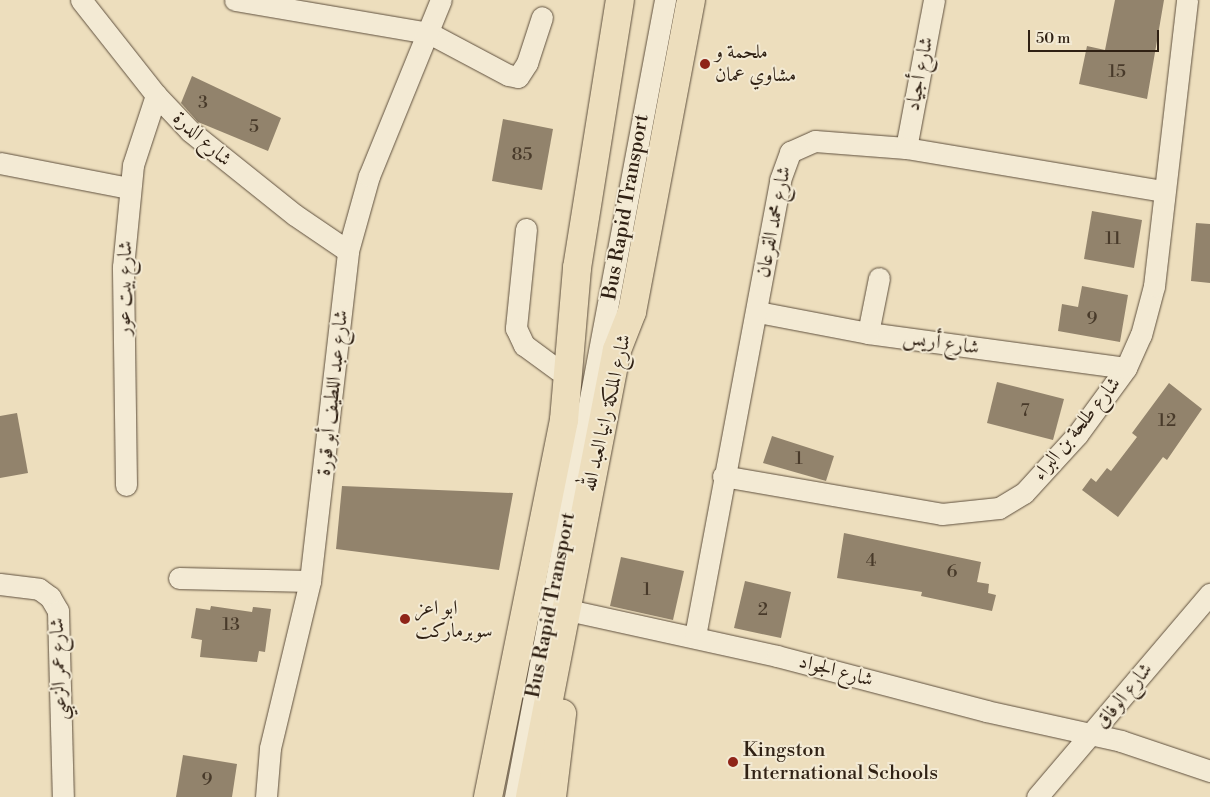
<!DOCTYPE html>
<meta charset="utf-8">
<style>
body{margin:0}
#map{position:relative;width:1210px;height:797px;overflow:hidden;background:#eddebd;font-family:"Libre Bodoni",Amiri,serif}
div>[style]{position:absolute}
.building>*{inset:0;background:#92836c}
.roads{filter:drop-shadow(0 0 1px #5f503e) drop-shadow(0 0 1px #5f503e)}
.minor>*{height:21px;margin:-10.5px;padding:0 10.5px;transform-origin:10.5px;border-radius:10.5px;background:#f3ead4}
.major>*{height:28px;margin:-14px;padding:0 14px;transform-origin:14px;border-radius:14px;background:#eddebd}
.dots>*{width:14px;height:14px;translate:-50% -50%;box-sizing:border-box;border:2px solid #f3ead4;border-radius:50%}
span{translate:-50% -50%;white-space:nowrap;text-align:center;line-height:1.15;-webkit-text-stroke:4px #f3ead4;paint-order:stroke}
.number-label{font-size:18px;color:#483a2a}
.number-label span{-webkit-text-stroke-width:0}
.poi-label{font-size:20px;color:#302114}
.left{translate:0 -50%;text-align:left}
.street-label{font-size:20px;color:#302114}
.scale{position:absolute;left:1028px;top:30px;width:131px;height:22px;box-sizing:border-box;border:2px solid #302114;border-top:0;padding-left:6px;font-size:15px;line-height:18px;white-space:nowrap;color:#302114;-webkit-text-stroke:4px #f3ead4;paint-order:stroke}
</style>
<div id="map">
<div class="building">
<div style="clip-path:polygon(1115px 0,1164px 0,1147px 99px,1079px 84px,1087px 46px,1105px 50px)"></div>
<div style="clip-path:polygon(192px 76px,281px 118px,268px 151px,198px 122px,181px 103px)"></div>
<div style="clip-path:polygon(503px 119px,553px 129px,542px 190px,492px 181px)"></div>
<div style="clip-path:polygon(1092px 211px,1142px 220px,1134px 268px,1084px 259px)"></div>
<div style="clip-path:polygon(1196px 223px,1210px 224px,1210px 283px,1191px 281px)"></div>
<div style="clip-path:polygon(1082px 286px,1128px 295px,1120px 342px,1058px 331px,1062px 304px,1078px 307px)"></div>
<div style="clip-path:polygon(997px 382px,1064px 399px,1053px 440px,987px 423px)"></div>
<div style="clip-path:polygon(1169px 383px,1202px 409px,1167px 460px,1163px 457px,1118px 517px,1082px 490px,1091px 478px,1096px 482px,1107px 468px,1111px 471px,1137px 437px,1132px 433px)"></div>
<div style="clip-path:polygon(17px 413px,28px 473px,0 478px,0 416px)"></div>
<div style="clip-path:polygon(772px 436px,834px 456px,826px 481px,763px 463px)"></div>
<div style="clip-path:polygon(342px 486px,513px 493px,499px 570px,336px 549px)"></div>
<div style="clip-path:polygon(844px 533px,981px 562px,977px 582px,989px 584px,988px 593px,996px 595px,992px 611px,921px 596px,922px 592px,837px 578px)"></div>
<div style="clip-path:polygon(621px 557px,684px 571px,673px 620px,610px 606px)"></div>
<div style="clip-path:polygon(745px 581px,791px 592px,781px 638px,734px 628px)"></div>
<div style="clip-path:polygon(211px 606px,252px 612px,253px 607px,271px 609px,265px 652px,259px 651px,257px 662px,200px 657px,202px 640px,191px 638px,196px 608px,210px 610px)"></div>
<div style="clip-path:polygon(183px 755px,237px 764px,232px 797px,176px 797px)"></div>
</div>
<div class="roads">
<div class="minor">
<div style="left:81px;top:0;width:121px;rotate:51.7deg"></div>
<div style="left:156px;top:95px;width:50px;rotate:46.6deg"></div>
<div style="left:190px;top:131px;width:134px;rotate:38.7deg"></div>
<div style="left:295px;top:215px;width:64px;rotate:34.2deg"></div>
<div style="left:235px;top:0;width:197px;rotate:9.7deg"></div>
<div style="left:429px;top:33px;width:89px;rotate:28deg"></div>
<div style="left:508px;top:75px;width:10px;rotate:11deg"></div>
<div style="left:518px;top:77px;width:17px;rotate:-57deg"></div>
<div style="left:527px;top:63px;width:48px;rotate:-71.9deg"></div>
<div style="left:906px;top:148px;width:151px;rotate:-79.3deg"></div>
<div style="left:0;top:163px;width:131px;rotate:11deg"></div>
<div style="left:526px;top:229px;width:100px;rotate:95.8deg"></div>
<div style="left:516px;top:328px;width:19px;rotate:65deg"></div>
<div style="left:524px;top:345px;width:42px;rotate:36.3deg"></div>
<div style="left:758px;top:312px;width:112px;rotate:10.8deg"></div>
<div style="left:868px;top:333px;width:260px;rotate:7.7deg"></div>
<div style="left:868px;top:333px;width:56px;rotate:-78.7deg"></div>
<div style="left:723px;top:476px;width:222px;rotate:9.8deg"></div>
<div style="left:942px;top:514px;width:57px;rotate:-6deg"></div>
<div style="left:999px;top:508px;width:29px;rotate:-31deg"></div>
<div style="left:1024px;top:493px;width:79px;rotate:-47.6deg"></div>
<div style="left:1077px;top:435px;width:83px;rotate:-53.8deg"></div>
<div style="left:1126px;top:368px;width:36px;rotate:-66deg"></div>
<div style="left:1141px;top:335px;width:51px;rotate:-75.1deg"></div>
<div style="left:1154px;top:286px;width:288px;rotate:-83.4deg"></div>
<div style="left:126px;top:485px;width:218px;rotate:-90.8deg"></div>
<div style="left:123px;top:267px;width:102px;rotate:-84.4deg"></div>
<div style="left:133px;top:165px;width:74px;rotate:-71.8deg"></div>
<div style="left:179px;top:578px;width:131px;rotate:1.3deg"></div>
<div style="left:0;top:584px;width:39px;rotate:7deg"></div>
<div style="left:39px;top:589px;width:14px;rotate:36deg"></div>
<div style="left:50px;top:597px;width:16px;rotate:60deg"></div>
<div style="left:58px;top:611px;width:186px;rotate:88.5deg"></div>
<div style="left:577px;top:612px;width:205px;rotate:12.4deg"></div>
<div style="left:777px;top:656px;width:216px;rotate:14.7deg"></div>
<div style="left:986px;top:711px;width:138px;rotate:12.5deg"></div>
<div style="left:1121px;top:741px;width:94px;rotate:18.6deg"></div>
<div style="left:695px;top:636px;width:464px;rotate:-79.4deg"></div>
<div style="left:780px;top:180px;width:30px;rotate:-70deg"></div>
<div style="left:790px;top:152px;width:27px;rotate:-24deg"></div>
<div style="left:815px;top:141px;width:91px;rotate:4.4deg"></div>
<div style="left:906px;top:148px;width:262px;rotate:9.5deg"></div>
<div style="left:266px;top:797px;width:49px;rotate:-85.3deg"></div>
<div style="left:270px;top:748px;width:172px;rotate:-76.5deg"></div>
<div style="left:310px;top:581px;width:332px;rotate:-83.4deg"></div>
<div style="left:348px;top:251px;width:78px;rotate:-74.4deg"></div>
<div style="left:369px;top:176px;width:190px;rotate:-67.8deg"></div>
<div style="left:515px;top:797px;width:811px;rotate:-79.34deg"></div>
<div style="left:1037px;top:797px;width:267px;rotate:-49.6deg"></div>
</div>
<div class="major">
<div style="left:488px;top:797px;width:385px;rotate:-78.6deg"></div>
<div style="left:564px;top:420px;width:153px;rotate:-85.1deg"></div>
<div style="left:577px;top:268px;width:271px;rotate:-80.9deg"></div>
<div style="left:530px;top:797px;width:455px;rotate:-79deg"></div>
<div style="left:617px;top:350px;width:41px;rotate:-68.5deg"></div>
<div style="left:632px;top:312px;width:318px;rotate:-79.3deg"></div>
<div style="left:552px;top:797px;width:84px;rotate:-83.1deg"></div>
</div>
</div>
<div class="dots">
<div style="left:705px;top:64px;background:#8f2418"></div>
<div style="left:405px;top:619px;background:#8f2418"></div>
<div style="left:733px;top:762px;background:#8f2418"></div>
</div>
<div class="number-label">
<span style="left:1117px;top:72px">15</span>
<span style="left:203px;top:103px">3</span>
<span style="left:254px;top:127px">5</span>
<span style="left:522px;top:155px">85</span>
<span style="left:1113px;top:239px">11</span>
<span style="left:1092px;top:319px">9</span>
<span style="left:1025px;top:411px">7</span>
<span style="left:1167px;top:421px">12</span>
<span style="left:799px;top:459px">1</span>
<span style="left:871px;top:561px">4</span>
<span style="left:952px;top:572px">6</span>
<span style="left:647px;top:590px">1</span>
<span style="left:763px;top:610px">2</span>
<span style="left:231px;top:625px">13</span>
<span style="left:207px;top:780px">9</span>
</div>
<div class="poi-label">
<span class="left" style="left:715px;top:64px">ملحمة و<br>مشاوي عمان</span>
<span class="left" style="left:415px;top:620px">ابو اعز<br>سوبرماركت</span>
<span class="left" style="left:743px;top:762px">Kingston<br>International Schools</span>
</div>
<div class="street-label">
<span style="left:920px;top:74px;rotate:-79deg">شارع أجياد</span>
<span style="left:202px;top:139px;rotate:42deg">شارع الدرة</span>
<span style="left:626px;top:207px;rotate:-80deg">Bus Rapid Transport</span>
<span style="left:774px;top:222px;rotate:-79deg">شارع محمد القرعان</span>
<span style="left:125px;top:288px;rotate:-89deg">شارع بيت عور</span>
<span style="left:941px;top:343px;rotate:8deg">شارع أريس</span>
<span style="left:333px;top:393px;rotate:-84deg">شارع عبد اللطيف أبو قورة</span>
<span style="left:607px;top:413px;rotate:-77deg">شارع الملكة رانيا العبد الله</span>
<span style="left:1077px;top:429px;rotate:-51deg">شارع طلحة بن البراء</span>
<span style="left:551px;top:605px;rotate:-79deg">Bus Rapid Transport</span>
<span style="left:59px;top:669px;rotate:-92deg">شارع عمر الزعبي</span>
<span style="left:836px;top:671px;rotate:15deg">شارع الجواد</span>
<span style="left:1124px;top:696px;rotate:-51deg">شارع الوفاق</span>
</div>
<div class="scale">50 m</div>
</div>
